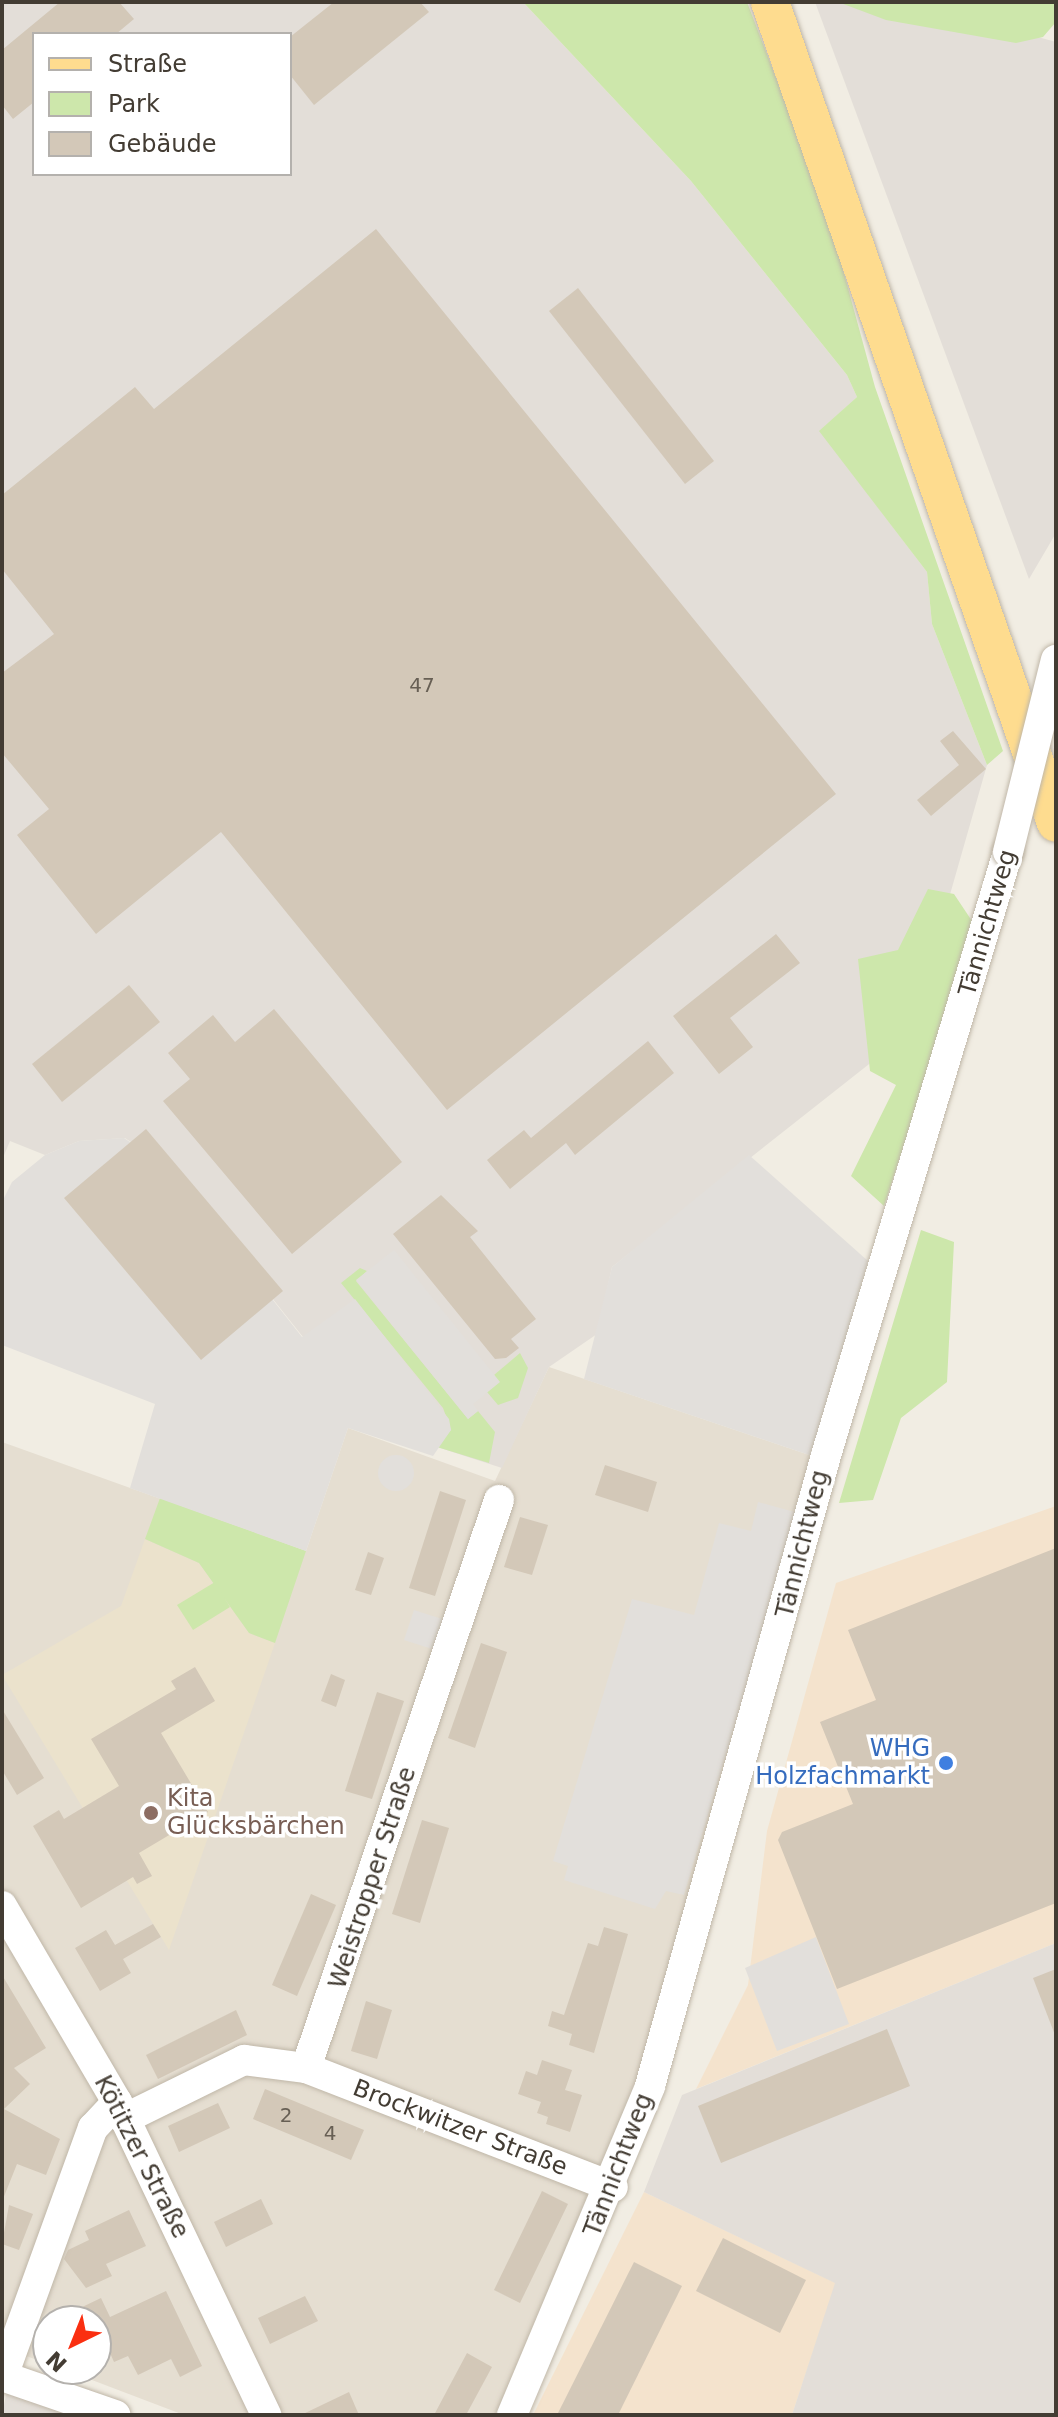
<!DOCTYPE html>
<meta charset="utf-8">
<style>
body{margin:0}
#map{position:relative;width:1058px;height:2417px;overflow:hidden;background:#f1ede3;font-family:"DejaVu Sans",sans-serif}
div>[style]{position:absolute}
.residential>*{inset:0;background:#e5ded1}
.commercial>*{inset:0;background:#f4e3cd}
.industrial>*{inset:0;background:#e3ded8}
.education>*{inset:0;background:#ebe2cc}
.green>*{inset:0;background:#cde7ab}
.parking>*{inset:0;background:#e2dfdb}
.round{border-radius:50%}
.building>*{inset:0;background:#d3c8b8}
.roads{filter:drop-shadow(0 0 2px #c0b7a8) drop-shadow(0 0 2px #c0b7a8)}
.minor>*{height:30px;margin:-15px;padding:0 15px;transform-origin:15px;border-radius:15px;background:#fff}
.major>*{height:38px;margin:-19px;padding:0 19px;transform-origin:19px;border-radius:19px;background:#fedc8f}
.bridges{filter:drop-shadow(0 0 2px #c0b7a8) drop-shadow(0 0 2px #c0b7a8)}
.minor-bridge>*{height:30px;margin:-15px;padding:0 15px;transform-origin:15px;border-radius:15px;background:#fff}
.dots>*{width:22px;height:22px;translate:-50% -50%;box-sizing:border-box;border:4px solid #fff;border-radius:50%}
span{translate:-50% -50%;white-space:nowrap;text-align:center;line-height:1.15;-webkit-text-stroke:7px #fff;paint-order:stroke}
.number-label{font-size:20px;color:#675f54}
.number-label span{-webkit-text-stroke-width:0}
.street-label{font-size:24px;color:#433c33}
.shop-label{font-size:24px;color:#366cbe}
.right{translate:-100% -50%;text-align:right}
.education-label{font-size:24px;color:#785e54}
.left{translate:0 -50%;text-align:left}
.frame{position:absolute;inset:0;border:4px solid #433c33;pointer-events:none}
.legend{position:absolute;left:32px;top:32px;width:260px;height:144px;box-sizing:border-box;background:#fff;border:2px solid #b4b1ad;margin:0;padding:10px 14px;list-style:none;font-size:24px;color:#433c33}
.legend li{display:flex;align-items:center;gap:16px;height:40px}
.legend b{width:40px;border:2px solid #b4b1ad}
.north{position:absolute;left:32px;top:2305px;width:80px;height:80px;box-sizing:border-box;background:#fff;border:2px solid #b4b1ad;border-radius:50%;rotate:223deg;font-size:22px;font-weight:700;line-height:32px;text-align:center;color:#433c33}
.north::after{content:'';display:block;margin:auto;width:28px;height:36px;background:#fa2f11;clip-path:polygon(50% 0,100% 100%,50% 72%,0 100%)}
</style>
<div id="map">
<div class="residential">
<div style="clip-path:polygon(549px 1367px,815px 1457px,643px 2134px,506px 2415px,184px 2415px,63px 2369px,96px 2369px,96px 2321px,48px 2321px,48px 2364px,2px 2347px,2px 1442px,306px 1551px,348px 1428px,495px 1481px)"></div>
</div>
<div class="commercial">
<div style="clip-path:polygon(1056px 1506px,1056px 1943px,696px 2089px,748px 1985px,767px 1831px,836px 1583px)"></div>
<div style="clip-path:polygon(644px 2192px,836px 2283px,792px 2415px,533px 2415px)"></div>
</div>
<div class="industrial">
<div style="clip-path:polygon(evenodd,2px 2px,523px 2px,691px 181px,847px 375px,857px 397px,820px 431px,927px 572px,932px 624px,987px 765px,911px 1031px,612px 1267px,597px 1334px,549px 1367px,502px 1468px,437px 1447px,303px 1337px,169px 1168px,125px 1138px,79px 1141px,45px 1155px,10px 1141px,2px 1160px,2px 2px,34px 34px,290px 34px,290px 174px,34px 174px,34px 34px)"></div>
<div style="clip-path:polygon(815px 2px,909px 2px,1056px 42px,1056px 533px,1029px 579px)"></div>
<div style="clip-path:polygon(1056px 1943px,1056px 2415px,792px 2415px,835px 2283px,644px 2192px,682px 2095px)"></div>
<div style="clip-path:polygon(7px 2390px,70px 2415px,2px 2415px)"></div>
</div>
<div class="education">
<div style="clip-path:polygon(145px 1539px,199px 1563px,249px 1633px,275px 1643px,169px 1950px,2px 1675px,121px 1606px)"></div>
</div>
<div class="green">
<div style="clip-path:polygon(523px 2px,747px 2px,827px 211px,875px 387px,1003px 751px,987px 765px,932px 624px,927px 572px,819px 431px,857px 397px,847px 375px,691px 181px)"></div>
<div style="clip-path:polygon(838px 2px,1056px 2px,1056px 22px,1043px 37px,1016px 43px,886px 20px)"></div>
<div style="clip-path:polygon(928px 889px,954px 894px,976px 927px,884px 1206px,851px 1176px,896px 1085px,870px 1071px,858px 959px,898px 950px)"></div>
<div style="clip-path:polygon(921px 1230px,954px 1242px,947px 1382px,901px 1418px,873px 1500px,839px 1503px)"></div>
<div style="clip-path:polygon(360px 1268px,367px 1271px,356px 1281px,468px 1419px,478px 1411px,495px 1432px,489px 1463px,437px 1447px,451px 1430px,443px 1408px,341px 1283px)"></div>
<div style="clip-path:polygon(520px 1353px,528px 1368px,518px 1398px,498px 1405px,487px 1392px,499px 1382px,494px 1375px)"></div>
<div style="clip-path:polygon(160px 1498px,306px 1551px,275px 1643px,249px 1633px,199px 1563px,145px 1539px)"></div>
<div style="clip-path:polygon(215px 1582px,230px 1607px,193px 1630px,177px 1605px)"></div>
</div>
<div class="parking">
<div style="clip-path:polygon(124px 1138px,169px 1168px,302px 1337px,355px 1299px,449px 1419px,451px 1430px,433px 1456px,348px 1428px,306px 1551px,130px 1488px,155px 1404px,2px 1345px,2px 1202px,12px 1182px,45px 1155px,79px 1141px)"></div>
<div style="clip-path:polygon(749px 1155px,868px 1261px,815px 1457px,584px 1379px,612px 1267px)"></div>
<div style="clip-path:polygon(394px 1250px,500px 1382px,473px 1404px,478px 1411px,468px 1419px,356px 1280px)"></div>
<div class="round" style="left:378px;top:1455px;width:36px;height:36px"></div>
<div style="clip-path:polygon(758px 1502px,798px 1513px,684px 1895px,666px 1891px,655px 1909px,564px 1880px,568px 1866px,553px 1861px,632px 1599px,694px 1615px,719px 1523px,751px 1531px)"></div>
<div style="clip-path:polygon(414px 1610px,445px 1620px,435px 1650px,404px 1640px)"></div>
<div style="clip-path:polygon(816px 1937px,849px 2024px,777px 2051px,745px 1968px)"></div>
</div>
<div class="building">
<div style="clip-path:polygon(60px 2px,119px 2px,134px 19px,116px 34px,34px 34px,34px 102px,13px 119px,2px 105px,2px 50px)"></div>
<div style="clip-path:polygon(334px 2px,420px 2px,429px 12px,314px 105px,290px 75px,290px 37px)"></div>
<div style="clip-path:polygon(376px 229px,836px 794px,447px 1110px,221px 832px,96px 934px,17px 835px,49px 809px,2px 753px,2px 673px,54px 634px,2px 569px,2px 495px,135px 387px,154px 409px)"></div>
<div style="clip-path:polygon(578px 288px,714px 461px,685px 484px,549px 311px)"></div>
<div style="clip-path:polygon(953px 731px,986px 769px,931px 816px,917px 800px,959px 765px,940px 741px)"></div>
<div style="clip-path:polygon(776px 934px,800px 963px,730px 1018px,753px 1047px,719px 1074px,673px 1016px)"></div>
<div style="clip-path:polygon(129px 985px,160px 1022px,62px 1102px,32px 1064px)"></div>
<div style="clip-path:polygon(274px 1009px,402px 1162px,292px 1254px,163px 1101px,190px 1079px,168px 1053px,213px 1015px,235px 1042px)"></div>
<div style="clip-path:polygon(648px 1041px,674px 1073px,575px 1155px,566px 1143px,510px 1189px,487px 1160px,524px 1130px,531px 1138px)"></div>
<div style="clip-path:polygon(146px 1129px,283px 1291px,201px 1360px,64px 1198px)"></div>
<div style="clip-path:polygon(441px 1195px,478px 1231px,470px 1237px,536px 1319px,511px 1339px,519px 1348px,506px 1358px,495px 1359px,393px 1234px)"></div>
<div style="clip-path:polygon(605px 1465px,657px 1482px,648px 1512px,595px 1495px)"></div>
<div style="clip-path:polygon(440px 1491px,466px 1500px,435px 1596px,409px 1588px)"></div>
<div style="clip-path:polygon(520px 1517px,548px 1525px,532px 1575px,504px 1567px)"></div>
<div style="clip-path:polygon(1056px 1548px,1056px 1903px,837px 1989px,778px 1840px,782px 1832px,853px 1804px,820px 1722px,876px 1700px,848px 1630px)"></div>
<div style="clip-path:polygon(368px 1552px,384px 1558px,371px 1595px,355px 1590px)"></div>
<div style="clip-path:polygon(481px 1643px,507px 1652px,475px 1748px,448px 1738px)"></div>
<div style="clip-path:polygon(195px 1667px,215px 1701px,161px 1733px,208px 1812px,139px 1853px,152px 1876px,137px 1884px,133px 1877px,81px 1908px,33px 1826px,59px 1810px,64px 1819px,119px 1786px,91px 1739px,176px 1689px,171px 1681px)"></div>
<div style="clip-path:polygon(331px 1674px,345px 1680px,336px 1707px,321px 1701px)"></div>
<div style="clip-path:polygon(377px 1692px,404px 1701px,372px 1799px,345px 1791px)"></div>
<div style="clip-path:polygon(2px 1709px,44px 1778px,17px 1795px,2px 1770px)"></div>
<div style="clip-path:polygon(422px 1820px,449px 1828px,420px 1923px,392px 1914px)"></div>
<div style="clip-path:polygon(311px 1894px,336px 1905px,297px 1996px,272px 1985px)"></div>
<div style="clip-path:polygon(153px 1924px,161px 1937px,123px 1959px,131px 1973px,100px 1991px,75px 1948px,106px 1930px,115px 1945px)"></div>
<div style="clip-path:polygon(604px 1927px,628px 1934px,594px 2053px,569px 2045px,572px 2034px,548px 2026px,552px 2011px,564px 2015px,588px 1943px,598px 1946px)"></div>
<div style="clip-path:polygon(1056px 1969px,1056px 2034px,1055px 2035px,1033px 1978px)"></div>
<div style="clip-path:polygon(2px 1975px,46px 2048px,14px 2068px,30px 2084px,4px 2109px,60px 2139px,46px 2175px,17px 2164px,3px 2199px)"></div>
<div style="clip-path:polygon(366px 2001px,392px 2010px,377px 2059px,351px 2051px)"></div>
<div style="clip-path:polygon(236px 2010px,247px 2035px,158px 2079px,146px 2055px)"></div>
<div style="clip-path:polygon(887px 2029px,910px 2086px,721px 2163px,698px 2106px)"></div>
<div style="clip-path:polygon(542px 2060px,572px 2070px,565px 2090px,582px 2095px,570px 2132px,546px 2124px,548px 2117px,537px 2113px,541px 2102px,518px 2094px,526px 2071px,537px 2075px)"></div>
<div style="clip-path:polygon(265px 2089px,364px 2130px,351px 2160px,253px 2119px)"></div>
<div style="clip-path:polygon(218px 2103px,230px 2128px,179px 2152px,168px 2126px)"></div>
<div style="clip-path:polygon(542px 2191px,568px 2204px,520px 2303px,494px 2290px)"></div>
<div style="clip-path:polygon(261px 2199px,273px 2224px,226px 2247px,214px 2222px)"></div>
<div style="clip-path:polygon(9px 2205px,33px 2214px,19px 2250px,2px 2244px)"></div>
<div style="clip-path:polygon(129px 2210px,146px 2246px,106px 2264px,112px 2276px,86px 2288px,64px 2259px,68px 2250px,89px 2240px,85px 2231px)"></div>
<div style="clip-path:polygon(723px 2238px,806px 2280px,780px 2333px,696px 2291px)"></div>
<div style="clip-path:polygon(634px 2262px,682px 2286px,618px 2415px,557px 2415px)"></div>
<div style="clip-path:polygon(166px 2291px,202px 2366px,180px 2377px,171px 2359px,138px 2375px,128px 2356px,114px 2362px,96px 2321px,53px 2321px,101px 2298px,110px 2317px)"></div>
<div style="clip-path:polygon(305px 2296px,318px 2321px,270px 2344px,258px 2318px)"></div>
<div style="clip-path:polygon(467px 2353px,492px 2367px,466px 2415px,434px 2415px)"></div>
<div style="clip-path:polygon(349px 2392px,359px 2415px,301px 2415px)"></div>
</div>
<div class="roads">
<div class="minor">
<div style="left:2px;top:1906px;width:227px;rotate:59.6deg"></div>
<div style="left:117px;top:2102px;width:347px;rotate:64.5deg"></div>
<div style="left:306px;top:2068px;width:329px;rotate:21.2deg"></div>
<div style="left:124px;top:2119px;width:134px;rotate:-26.2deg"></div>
<div style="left:244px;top:2060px;width:63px;rotate:7.4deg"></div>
<div style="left:306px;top:2068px;width:600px;rotate:-71.23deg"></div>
<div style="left:2px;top:2376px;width:120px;rotate:19deg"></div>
<div style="left:3px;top:2376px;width:264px;rotate:-70.1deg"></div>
<div style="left:93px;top:2128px;width:35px;rotate:-47deg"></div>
<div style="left:512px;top:2415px;width:357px;rotate:-67.2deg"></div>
<div style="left:650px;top:2086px;width:658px;rotate:-74.4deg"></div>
<div style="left:827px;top:1452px;width:627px;rotate:-73.21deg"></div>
</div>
<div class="major">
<div style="left:770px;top:2px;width:869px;rotate:70.79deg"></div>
</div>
</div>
<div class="bridges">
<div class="minor-bridge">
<div style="left:1008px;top:852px;width:198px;rotate:-76deg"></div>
</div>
</div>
<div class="dots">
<div style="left:946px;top:1763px;background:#3f7fe0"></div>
<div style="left:151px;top:1813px;background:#8d6e63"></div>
</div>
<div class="number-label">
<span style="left:422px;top:685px">47</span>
<span style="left:286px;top:2115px">2</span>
<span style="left:330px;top:2133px">4</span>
</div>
<div class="street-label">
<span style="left:988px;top:923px;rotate:-74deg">Tännichtweg</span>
<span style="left:803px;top:1544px;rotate:-76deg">Tännichtweg</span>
<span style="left:373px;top:1878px;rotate:-72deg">Weistropper Straße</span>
<span style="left:460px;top:2128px;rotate:21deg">Brockwitzer Straße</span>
<span style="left:141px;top:2157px;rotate:63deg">Kötitzer Straße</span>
<span style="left:619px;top:2165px;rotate:-69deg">Tännichtweg</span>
</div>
<div class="shop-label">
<span class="right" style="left:930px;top:1763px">WHG<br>Holzfachmarkt</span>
</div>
<div class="education-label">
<span class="left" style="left:167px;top:1813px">Kita<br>Glücksbärchen</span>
</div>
<div class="frame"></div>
<ul class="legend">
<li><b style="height:10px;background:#fedc8f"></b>Straße</li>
<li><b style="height:22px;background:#cde7ab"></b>Park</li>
<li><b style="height:22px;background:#d3c8b8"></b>Gebäude</li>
</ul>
<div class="north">N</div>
</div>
